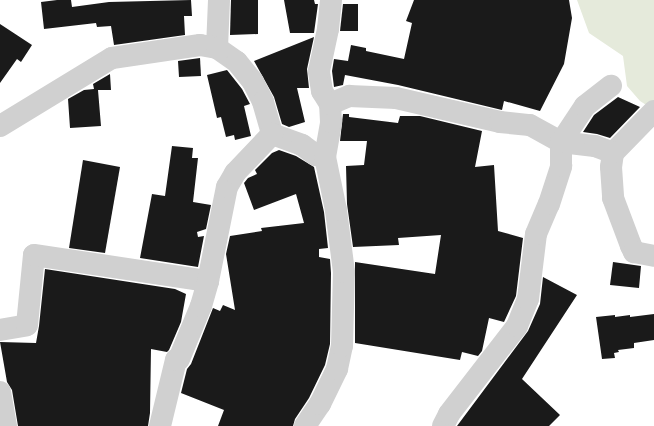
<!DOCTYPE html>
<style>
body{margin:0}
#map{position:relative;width:654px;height:426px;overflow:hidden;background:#fff;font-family:Poppins,sans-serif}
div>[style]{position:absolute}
.green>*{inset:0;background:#e5eadb}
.building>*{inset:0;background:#1a1a1a}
.minor>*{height:22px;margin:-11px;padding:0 11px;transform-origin:11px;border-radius:11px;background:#d0d0d0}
span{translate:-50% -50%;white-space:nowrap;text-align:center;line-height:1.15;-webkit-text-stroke:4px #fff;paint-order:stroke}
</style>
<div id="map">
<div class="green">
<div style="clip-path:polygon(577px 0,654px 0,654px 110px,640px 101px,627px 86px,623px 56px,589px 33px)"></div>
</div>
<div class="building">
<div style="clip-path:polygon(57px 0,71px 0,72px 7px,109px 2px,191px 0,192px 16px,184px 16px,185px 35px,114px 45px,111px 26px,97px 27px,96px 23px,44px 29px,41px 2px)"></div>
<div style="clip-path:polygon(231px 0,258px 0,258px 34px,230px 35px)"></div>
<div style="clip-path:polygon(284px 0,314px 0,315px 4px,318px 4px,314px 33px,290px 33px)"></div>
<div style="clip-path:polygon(414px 0,569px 0,572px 18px,564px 64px,540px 111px,504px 101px,502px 110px,398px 85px,345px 75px,343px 85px,334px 87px,332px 71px,334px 59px,348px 61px,351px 45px,366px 48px,366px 51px,404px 59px,412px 23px,406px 21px)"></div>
<div style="clip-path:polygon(343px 4px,358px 4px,358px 31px,340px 31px)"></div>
<div style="clip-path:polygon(0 24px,32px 45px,21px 62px,17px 59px,0 83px)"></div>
<div style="clip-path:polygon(314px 37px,307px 69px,309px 88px,297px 88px,305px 122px,289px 127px,282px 124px,274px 97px,254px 61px)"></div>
<div style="clip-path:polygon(200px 58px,201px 76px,179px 77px,178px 61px)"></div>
<div style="clip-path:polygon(227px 70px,242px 89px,250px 104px,244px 106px,251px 136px,235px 140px,234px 135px,226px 137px,221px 117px,217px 118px,207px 75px)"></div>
<div style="clip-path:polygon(110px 74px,111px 90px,98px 90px,101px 126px,70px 128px,68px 99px,84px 90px,94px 89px,93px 84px)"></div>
<div style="clip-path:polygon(618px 97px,640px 107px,610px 138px,597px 134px,583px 132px,594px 115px)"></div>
<div style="clip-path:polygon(343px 114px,349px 114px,349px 117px,398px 123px,400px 116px,420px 116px,482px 131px,475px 167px,494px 165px,498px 231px,523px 238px,516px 296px,504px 322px,489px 318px,482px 351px,478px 356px,462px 352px,460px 360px,355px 343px,355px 262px,435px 274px,441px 235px,398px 238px,399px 245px,353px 247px,347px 204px,346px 166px,364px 165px,367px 141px,340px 141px)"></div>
<div style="clip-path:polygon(172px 146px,193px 148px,192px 158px,198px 158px,193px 202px,211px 205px,206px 229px,197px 232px,198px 237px,204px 236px,198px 267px,140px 258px,152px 194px,165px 196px)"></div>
<div style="clip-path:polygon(279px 150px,296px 156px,314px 167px,324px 212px,328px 248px,319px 249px,319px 257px,330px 259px,331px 273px,330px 344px,325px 365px,309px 398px,295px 419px,293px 426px,218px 426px,224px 410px,181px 393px,187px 369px,191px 364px,213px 308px,220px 311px,223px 305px,235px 310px,226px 254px,230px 236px,262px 231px,261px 228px,304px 223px,296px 194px,254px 210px,244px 183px,248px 178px,257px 174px,255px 170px,272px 153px)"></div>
<div style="clip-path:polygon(83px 160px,120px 167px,105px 253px,69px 248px)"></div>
<div style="clip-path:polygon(613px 262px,641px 266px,639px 288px,610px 285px)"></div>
<div style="clip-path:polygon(45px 269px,175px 289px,186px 294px,181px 322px,169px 350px,167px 352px,151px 349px,150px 413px,148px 426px,18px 426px,12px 390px,7px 382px,0 342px,36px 343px,39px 326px)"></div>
<div style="clip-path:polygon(543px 277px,577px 295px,522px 379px,560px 415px,549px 426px,457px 426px,528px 331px,540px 304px)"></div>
<div style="clip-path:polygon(654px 314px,654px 340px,634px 343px,634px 348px,618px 350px,619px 352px,614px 353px,615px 358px,602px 359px,596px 317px,615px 315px,615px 317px,630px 315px,630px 317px)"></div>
</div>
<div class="minor">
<div style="left:217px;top:48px;width:48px;rotate:-87.6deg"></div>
<div style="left:330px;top:104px;width:15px;rotate:-122deg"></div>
<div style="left:322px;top:91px;width:20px;rotate:-99deg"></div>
<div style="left:319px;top:71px;width:43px;rotate:-77.9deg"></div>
<div style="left:328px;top:29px;width:29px;rotate:-84deg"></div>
<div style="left:654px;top:111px;width:59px;rotate:134.3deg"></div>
<div style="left:613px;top:153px;width:14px;rotate:98deg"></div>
<div style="left:611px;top:167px;width:31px;rotate:86deg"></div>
<div style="left:613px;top:198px;width:51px;rotate:69.4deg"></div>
<div style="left:631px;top:246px;width:7px;rotate:63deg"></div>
<div style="left:634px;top:252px;width:20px;rotate:11deg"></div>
<div style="left:0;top:126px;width:131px;rotate:-31.3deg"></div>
<div style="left:112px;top:58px;width:89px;rotate:-8.4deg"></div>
<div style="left:200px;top:45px;width:17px;rotate:10deg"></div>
<div style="left:217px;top:48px;width:24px;rotate:35deg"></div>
<div style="left:237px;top:62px;width:26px;rotate:51deg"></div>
<div style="left:253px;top:82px;width:22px;rotate:63deg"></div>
<div style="left:263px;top:102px;width:33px;rotate:74deg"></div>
<div style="left:272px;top:134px;width:32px;rotate:20deg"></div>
<div style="left:302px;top:145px;width:17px;rotate:36deg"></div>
<div style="left:316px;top:155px;width:9px;rotate:13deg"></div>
<div style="left:325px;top:157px;width:36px;rotate:-80deg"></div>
<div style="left:331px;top:122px;width:18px;rotate:-93deg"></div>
<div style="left:330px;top:104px;width:21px;rotate:-23deg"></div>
<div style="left:349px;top:96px;width:47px;rotate:2.4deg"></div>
<div style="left:396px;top:98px;width:107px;rotate:13deg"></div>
<div style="left:500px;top:122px;width:30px;rotate:6deg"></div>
<div style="left:530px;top:125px;width:35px;rotate:29deg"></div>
<div style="left:561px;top:142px;width:34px;rotate:7deg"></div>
<div style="left:595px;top:146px;width:19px;rotate:21deg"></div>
<div style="left:0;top:330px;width:27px;rotate:-10deg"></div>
<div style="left:27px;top:325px;width:70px;rotate:-84.3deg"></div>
<div style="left:34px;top:255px;width:176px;rotate:8.5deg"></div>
<div style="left:0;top:392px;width:35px;rotate:80deg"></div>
<div style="left:160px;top:426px;width:68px;rotate:-76.4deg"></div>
<div style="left:176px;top:360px;width:3px;rotate:-18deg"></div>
<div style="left:179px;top:359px;width:57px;rotate:-67.5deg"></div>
<div style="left:201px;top:306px;width:26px;rotate:-74deg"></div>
<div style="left:208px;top:281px;width:96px;rotate:-78.6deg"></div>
<div style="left:227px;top:187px;width:16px;rotate:-60deg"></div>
<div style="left:235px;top:173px;width:54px;rotate:-46.5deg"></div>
<div style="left:305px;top:426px;width:27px;rotate:-56deg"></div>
<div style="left:320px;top:404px;width:39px;rotate:-64deg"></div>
<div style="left:337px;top:369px;width:24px;rotate:-78deg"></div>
<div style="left:342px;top:346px;width:74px;rotate:-88.5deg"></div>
<div style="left:344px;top:272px;width:63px;rotate:-97.4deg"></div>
<div style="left:336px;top:210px;width:54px;rotate:-101.7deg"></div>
<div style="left:443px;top:426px;width:13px;rotate:-63deg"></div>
<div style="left:449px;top:414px;width:111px;rotate:-52.3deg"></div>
<div style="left:517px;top:326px;width:29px;rotate:-68deg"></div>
<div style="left:528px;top:299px;width:65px;rotate:-83deg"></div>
<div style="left:536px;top:234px;width:33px;rotate:-67deg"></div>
<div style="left:549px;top:204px;width:40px;rotate:-72deg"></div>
<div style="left:561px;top:166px;width:24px;rotate:-90deg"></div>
<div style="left:561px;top:142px;width:43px;rotate:-56.3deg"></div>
<div style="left:585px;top:106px;width:33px;rotate:-38deg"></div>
</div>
</div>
